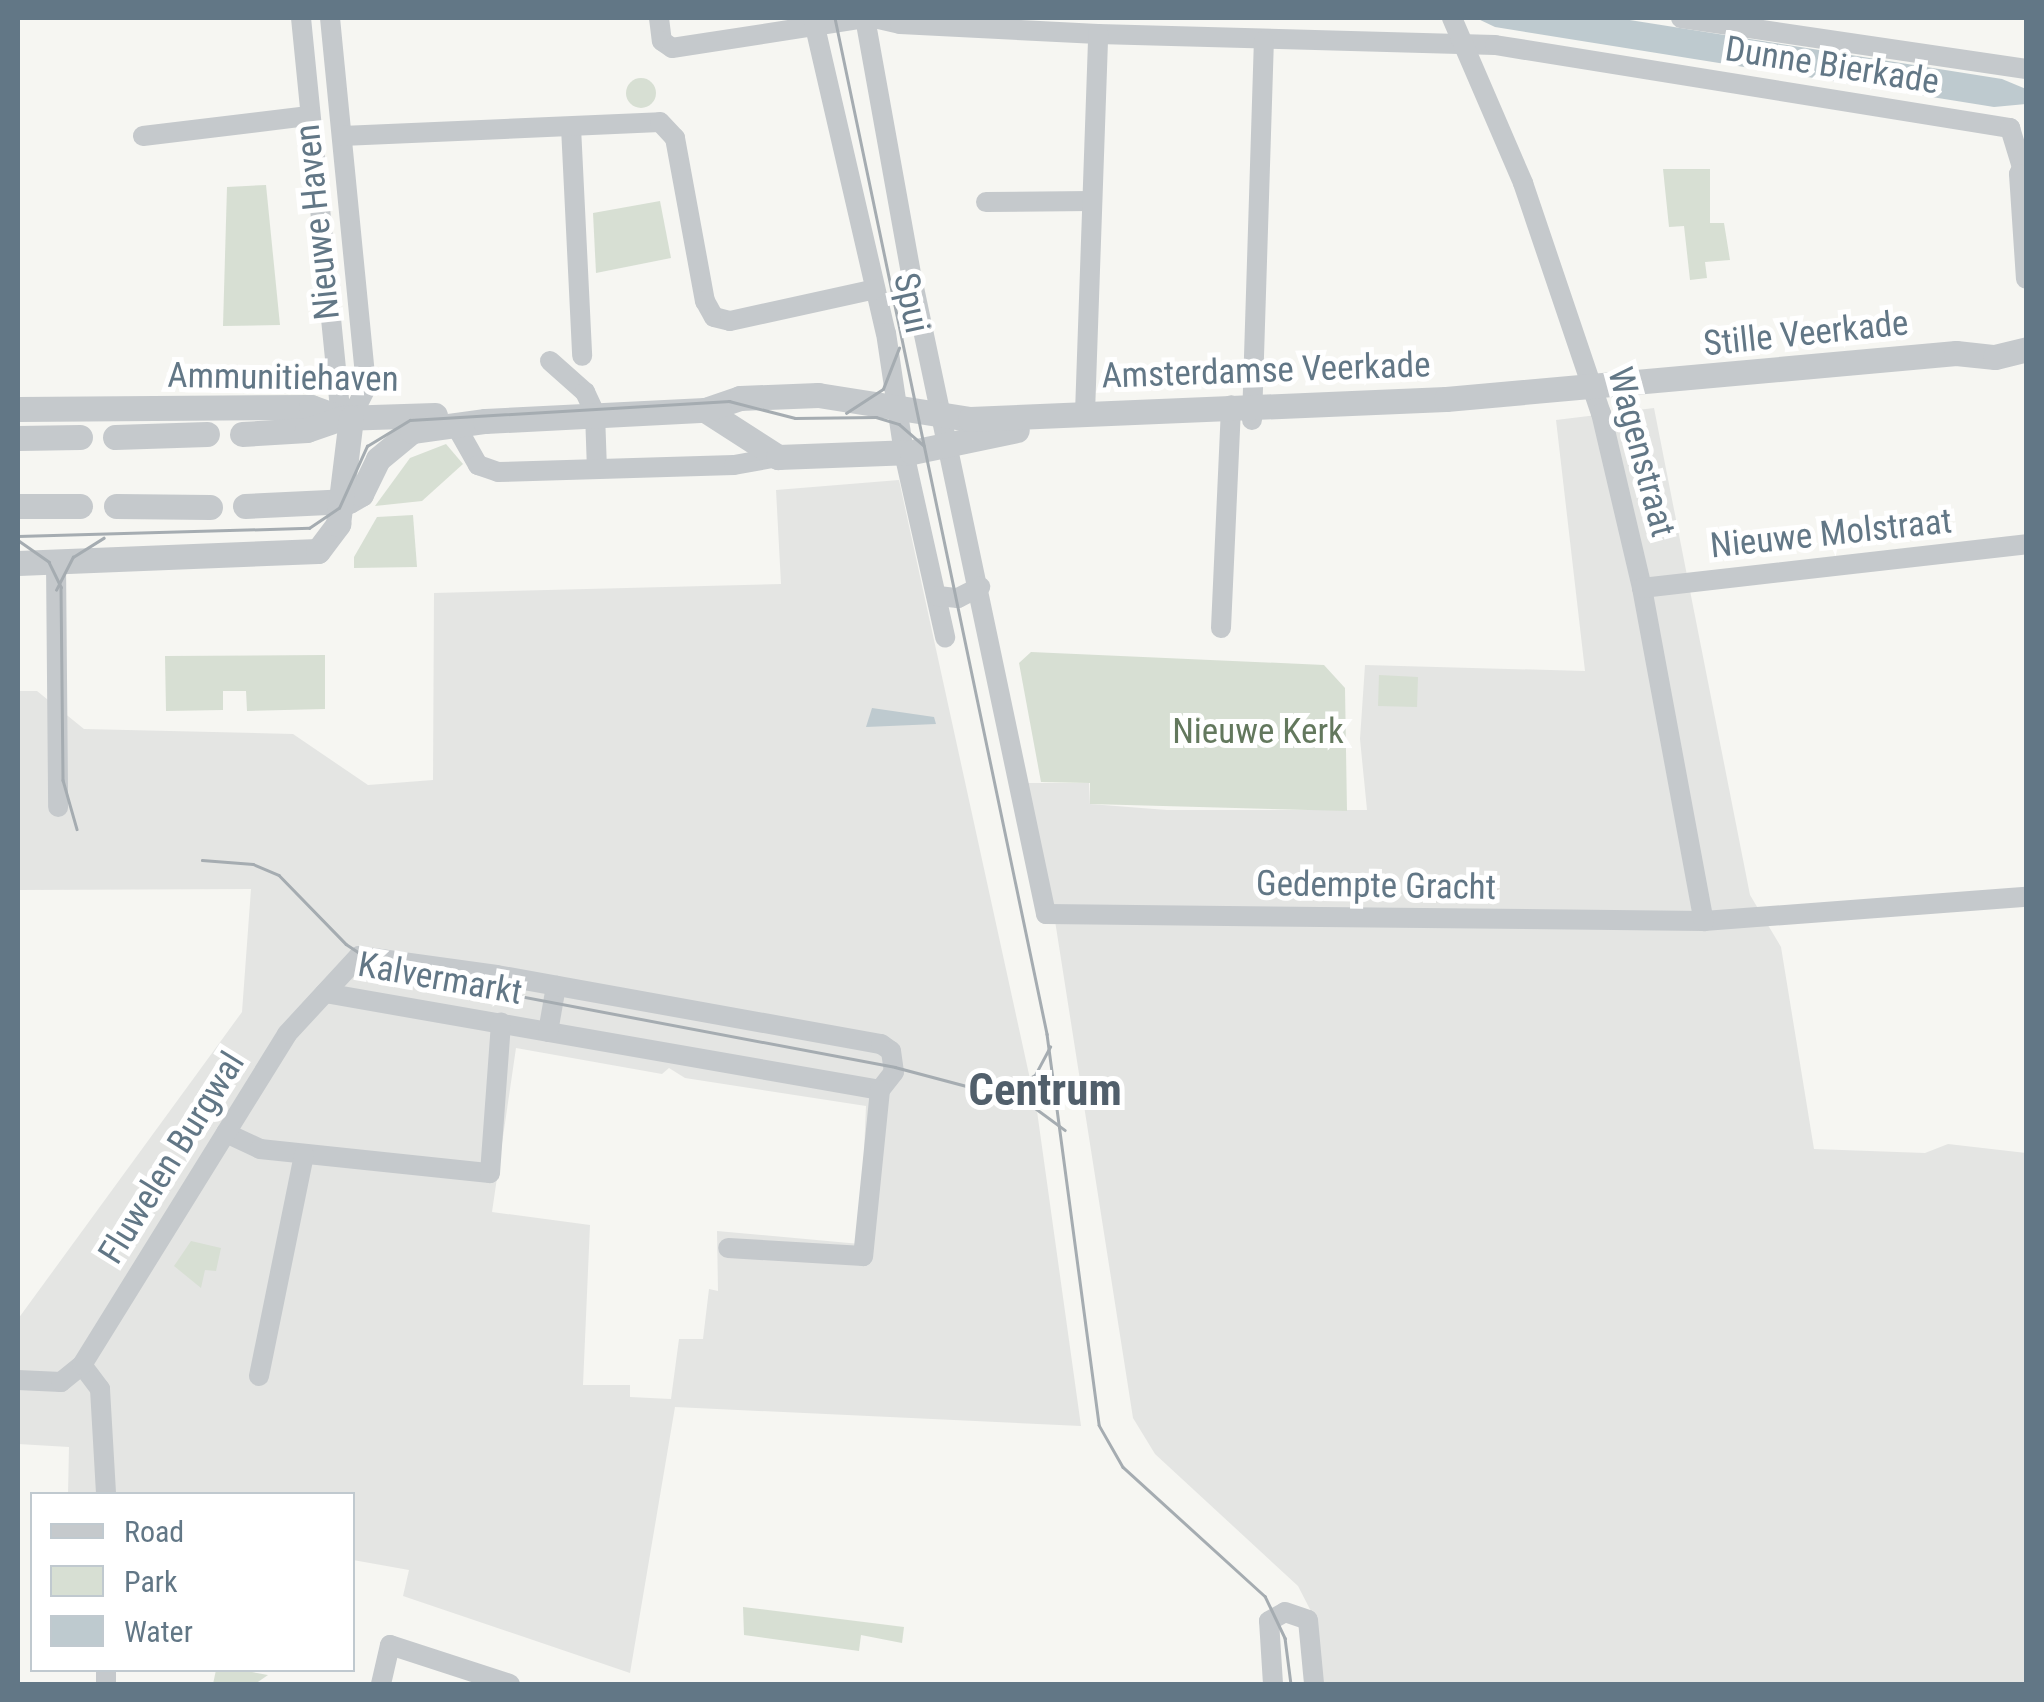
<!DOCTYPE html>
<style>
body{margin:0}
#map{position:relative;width:2044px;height:1702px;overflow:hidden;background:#f6f6f2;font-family:"Roboto Condensed",sans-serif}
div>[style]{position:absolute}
.built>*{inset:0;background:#e4e5e3}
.green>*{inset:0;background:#d7dfd3}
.round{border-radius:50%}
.water>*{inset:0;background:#becacf}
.minor>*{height:20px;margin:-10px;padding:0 10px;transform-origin:10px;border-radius:10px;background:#c5c9cc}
.tertiary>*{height:25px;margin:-12.5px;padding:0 12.5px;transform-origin:12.5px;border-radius:12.5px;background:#c5c9cc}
.tram>*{height:2.5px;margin:-1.25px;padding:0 1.25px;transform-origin:1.25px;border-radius:1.25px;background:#a5acb1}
span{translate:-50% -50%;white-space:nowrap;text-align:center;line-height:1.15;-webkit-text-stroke:10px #fff;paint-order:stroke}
.street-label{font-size:35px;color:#627786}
.park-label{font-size:35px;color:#63785d}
.district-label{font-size:45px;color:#515f6b;font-weight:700}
.frame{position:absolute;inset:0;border:20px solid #627786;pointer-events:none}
.legend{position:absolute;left:30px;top:1492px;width:325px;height:180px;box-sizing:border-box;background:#fff;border:2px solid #c0c9cf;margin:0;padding:12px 18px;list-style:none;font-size:30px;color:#627786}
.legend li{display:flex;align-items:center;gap:20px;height:50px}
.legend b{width:50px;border:2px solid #c0c9cf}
</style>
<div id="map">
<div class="built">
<div style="clip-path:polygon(1654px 408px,1750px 895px,1781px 947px,1814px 1149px,1925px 1153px,1948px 1144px,2026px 1153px,2026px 1684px,1322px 1684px,1316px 1621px,1298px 1586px,1155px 1454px,1133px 1418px,1053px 908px,1024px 783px,1089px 783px,1090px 804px,1167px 810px,1367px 810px,1360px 739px,1365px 665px,1585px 671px,1556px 420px)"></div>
<div style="clip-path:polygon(evenodd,899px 480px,1037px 1111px,1081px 1426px,675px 1407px,630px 1673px,403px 1596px,409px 1570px,353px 1560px,352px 1494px,68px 1494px,69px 1447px,18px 1444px,18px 1319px,242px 1012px,251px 889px,18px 890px,18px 691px,37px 691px,84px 729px,293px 734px,368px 785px,433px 780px,434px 593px,781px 584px,776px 490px,899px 480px,516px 1048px,662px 1074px,669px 1068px,685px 1078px,866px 1106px,860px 1244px,717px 1231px,718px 1291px,709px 1289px,703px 1339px,679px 1339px,671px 1399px,630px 1397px,630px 1385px,583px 1385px,590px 1225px,492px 1212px,516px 1048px)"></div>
</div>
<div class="green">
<div class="round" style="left:626px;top:78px;width:30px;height:30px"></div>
<div style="clip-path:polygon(1663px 169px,1710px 169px,1710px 223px,1724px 223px,1730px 260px,1705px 262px,1707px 278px,1690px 280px,1684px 226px,1669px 227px)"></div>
<div style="clip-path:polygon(266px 185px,280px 325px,223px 326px,227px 187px)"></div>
<div style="clip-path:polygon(660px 201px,671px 258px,596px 273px,593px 213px)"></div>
<div style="clip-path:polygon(446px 444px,463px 464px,422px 501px,375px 506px,410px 458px)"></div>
<div style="clip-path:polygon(413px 515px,417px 567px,354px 568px,354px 557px,377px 517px)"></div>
<div style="clip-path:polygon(1031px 652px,1324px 665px,1345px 688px,1347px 811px,1090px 804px,1090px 783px,1041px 782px,1019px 663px)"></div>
<div style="clip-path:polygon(325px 655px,325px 709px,247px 711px,246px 691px,223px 691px,223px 710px,166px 711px,165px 656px)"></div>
<div style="clip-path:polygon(1379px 675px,1418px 677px,1417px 707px,1378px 706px)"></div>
<div style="clip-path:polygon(191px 1241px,221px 1248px,216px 1271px,205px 1270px,201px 1288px,174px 1266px)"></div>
<div style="clip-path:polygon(743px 1607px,904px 1627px,902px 1643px,861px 1635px,859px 1651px,744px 1635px)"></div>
<div style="clip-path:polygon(216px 1670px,241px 1670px,268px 1675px,255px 1684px,213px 1684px)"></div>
</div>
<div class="water">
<div style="clip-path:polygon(1476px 18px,1617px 18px,2002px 79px,2026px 89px,2026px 104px,1994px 107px,1495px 27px)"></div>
<div style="clip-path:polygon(872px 708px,934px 717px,936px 724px,866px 727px)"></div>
</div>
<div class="minor">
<div style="left:301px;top:18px;width:402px;rotate:84.3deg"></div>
<div style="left:330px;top:18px;width:372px;rotate:84.4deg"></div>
<div style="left:366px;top:388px;width:34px;rotate:117deg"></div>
<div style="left:659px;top:18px;width:23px;rotate:83deg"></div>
<div style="left:662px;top:41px;width:12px;rotate:35deg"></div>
<div style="left:672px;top:48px;width:195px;rotate:-8.8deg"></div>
<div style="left:813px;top:18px;width:323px;rotate:77deg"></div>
<div style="left:886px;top:333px;width:121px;rotate:81.5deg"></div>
<div style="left:904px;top:453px;width:189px;rotate:77.4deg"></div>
<div style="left:865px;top:18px;width:264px;rotate:79.8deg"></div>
<div style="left:912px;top:278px;width:650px;rotate:78.1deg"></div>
<div style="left:1046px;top:914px;width:658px;rotate:0.61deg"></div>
<div style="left:1704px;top:921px;width:323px;rotate:-4.3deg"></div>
<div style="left:874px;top:18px;width:27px;rotate:13deg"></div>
<div style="left:900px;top:24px;width:198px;rotate:2.9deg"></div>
<div style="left:1098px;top:34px;width:397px;rotate:1.6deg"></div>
<div style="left:1495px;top:45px;width:522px;rotate:9.16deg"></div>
<div style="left:2010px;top:128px;width:37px;rotate:73deg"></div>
<div style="left:1452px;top:18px;width:180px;rotate:66.7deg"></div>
<div style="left:1523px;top:183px;width:243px;rotate:71.3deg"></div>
<div style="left:1601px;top:413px;width:180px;rotate:76.8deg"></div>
<div style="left:1642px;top:588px;width:339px;rotate:79.5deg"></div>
<div style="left:1681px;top:18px;width:349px;rotate:8.4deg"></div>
<div style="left:571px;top:127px;width:229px;rotate:87.2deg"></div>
<div style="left:143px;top:136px;width:167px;rotate:-6.9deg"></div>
<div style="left:342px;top:136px;width:318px;rotate:-2.5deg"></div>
<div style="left:660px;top:122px;width:22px;rotate:47deg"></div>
<div style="left:675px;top:138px;width:166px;rotate:79.6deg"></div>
<div style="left:705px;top:301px;width:18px;rotate:61deg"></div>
<div style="left:714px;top:317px;width:16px;rotate:14deg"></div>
<div style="left:730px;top:321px;width:148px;rotate:-12.4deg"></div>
<div style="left:2026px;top:157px;width:18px;rotate:112deg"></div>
<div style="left:2019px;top:174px;width:105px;rotate:86.2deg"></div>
<div style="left:986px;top:202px;width:105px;rotate:-0.5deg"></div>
<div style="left:550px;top:361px;width:47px;rotate:41.5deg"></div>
<div style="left:585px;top:392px;width:23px;rotate:65deg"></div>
<div style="left:595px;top:413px;width:56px;rotate:88deg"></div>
<div style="left:1085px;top:413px;width:379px;rotate:-88deg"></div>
<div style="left:1252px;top:420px;width:379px;rotate:-88.2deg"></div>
<div style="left:456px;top:426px;width:45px;rotate:60.6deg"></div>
<div style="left:478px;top:465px;width:21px;rotate:19deg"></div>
<div style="left:498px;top:472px;width:236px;rotate:-1.7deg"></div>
<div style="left:734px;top:465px;width:45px;rotate:-10.3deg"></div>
<div style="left:56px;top:562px;width:245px;rotate:89.5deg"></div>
<div style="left:1642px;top:588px;width:387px;rotate:-6.5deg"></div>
<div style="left:938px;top:596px;width:20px;rotate:6deg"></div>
<div style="left:958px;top:598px;width:25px;rotate:-27deg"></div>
<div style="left:1221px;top:628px;width:223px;rotate:-87.4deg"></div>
<div style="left:325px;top:993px;width:563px;rotate:9.91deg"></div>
<div style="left:548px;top:1032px;width:47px;rotate:-80.1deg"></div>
<div style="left:226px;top:1133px;width:38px;rotate:25deg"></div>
<div style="left:260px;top:1149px;width:231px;rotate:6deg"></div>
<div style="left:490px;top:1173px;width:151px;rotate:-85.8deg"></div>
<div style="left:82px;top:1365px;width:30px;rotate:53deg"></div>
<div style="left:100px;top:1389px;width:105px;rotate:86.7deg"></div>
<div style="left:259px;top:1376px;width:226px;rotate:-78.5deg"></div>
<div style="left:18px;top:1380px;width:43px;rotate:2.7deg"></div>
<div style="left:61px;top:1382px;width:27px;rotate:-39deg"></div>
<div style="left:82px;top:1365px;width:389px;rotate:-58.2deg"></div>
<div style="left:287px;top:1034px;width:106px;rotate:-47.3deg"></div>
<div style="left:359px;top:956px;width:139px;rotate:7.8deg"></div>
<div style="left:497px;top:975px;width:390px;rotate:10.2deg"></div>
<div style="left:881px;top:1044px;width:12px;rotate:35deg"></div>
<div style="left:891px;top:1051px;width:21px;rotate:82deg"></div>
<div style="left:894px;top:1072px;width:23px;rotate:128deg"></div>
<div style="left:880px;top:1090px;width:167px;rotate:95.8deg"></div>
<div style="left:863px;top:1256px;width:135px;rotate:-176.6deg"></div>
<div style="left:106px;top:1684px;width:14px;rotate:-90deg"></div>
<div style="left:381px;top:1684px;width:40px;rotate:-77deg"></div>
<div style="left:390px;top:1645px;width:126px;rotate:18deg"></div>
<div style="left:1273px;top:1684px;width:63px;rotate:-93.6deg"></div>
<div style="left:1269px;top:1621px;width:18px;rotate:-29deg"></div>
<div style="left:1285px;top:1612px;width:24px;rotate:19deg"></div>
<div style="left:1308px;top:1620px;width:64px;rotate:84.6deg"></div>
</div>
<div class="tertiary">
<div style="left:18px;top:409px;width:293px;rotate:-0.4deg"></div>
<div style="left:311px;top:407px;width:32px;rotate:20deg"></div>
<div style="left:341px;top:418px;width:94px;rotate:-1.8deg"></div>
<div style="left:705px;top:410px;width:87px;rotate:32.8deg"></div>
<div style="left:778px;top:457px;width:134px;rotate:-2.1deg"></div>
<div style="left:912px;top:452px;width:107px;rotate:-11.8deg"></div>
<div style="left:242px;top:434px;width:65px;rotate:-3.5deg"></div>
<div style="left:307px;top:430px;width:36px;rotate:-19deg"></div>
<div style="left:115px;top:437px;width:92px;rotate:-1.9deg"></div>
<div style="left:18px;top:438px;width:62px;rotate:-0.9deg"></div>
<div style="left:18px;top:506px;width:62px"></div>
<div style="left:116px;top:506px;width:94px;rotate:0.6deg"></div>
<div style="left:245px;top:506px;width:104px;rotate:-2.8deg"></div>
<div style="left:349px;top:501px;width:14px;rotate:-30deg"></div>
<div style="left:361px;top:494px;width:39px;rotate:-64deg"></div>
<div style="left:378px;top:459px;width:44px;rotate:-39.5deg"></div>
<div style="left:412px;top:431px;width:74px;rotate:-7.8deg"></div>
<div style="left:485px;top:421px;width:220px;rotate:-2.9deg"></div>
<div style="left:705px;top:410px;width:37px;rotate:-19deg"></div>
<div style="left:740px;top:398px;width:78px;rotate:-2.2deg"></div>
<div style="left:818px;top:395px;width:154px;rotate:9deg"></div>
<div style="left:970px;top:419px;width:476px;rotate:-2.4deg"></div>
<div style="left:1446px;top:399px;width:512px;rotate:-5.15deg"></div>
<div style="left:1956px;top:353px;width:39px;rotate:6deg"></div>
<div style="left:1995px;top:357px;width:32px;rotate:-14deg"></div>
<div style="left:18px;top:563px;width:300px;rotate:-2.3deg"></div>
<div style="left:318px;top:551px;width:34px;rotate:-53deg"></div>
<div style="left:338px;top:524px;width:107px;rotate:-83deg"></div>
</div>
<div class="tram">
<div style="left:835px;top:18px;width:1038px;rotate:78.21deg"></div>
<div style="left:1047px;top:1034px;width:394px;rotate:82.4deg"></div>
<div style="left:1099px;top:1425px;width:48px;rotate:60.3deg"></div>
<div style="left:1123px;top:1467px;width:192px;rotate:42.3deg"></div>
<div style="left:1265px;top:1596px;width:47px;rotate:64.5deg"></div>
<div style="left:1285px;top:1638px;width:46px;rotate:82.6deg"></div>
<div style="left:846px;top:413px;width:44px;rotate:-33deg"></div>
<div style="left:883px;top:389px;width:44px;rotate:-68.7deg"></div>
<div style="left:18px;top:536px;width:291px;rotate:-1.6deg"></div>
<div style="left:309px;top:528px;width:36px;rotate:-34deg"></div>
<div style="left:339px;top:508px;width:68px;rotate:-65.7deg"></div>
<div style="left:367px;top:446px;width:50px;rotate:-31.2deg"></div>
<div style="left:410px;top:420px;width:320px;rotate:-3.4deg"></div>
<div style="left:729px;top:401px;width:68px;rotate:14.4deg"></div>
<div style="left:795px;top:418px;width:81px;rotate:-0.7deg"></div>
<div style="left:876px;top:417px;width:24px;rotate:17deg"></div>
<div style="left:899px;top:424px;width:33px;rotate:41deg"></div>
<div style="left:18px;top:540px;width:38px;rotate:35deg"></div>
<div style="left:49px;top:562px;width:28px;rotate:64deg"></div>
<div style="left:61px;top:587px;width:193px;rotate:89.4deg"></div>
<div style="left:63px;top:780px;width:51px;rotate:74.1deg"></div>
<div style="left:56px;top:590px;width:37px;rotate:-63deg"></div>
<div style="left:73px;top:557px;width:36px;rotate:-32deg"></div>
<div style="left:202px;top:860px;width:51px;rotate:4.5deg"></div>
<div style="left:253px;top:864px;width:28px;rotate:23deg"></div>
<div style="left:279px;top:875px;width:96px;rotate:45.8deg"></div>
<div style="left:346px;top:944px;width:49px;rotate:33.4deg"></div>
<div style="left:387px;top:971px;width:517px;rotate:10.7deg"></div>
<div style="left:895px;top:1067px;width:137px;rotate:14.9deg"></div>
<div style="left:1027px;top:1102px;width:47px;rotate:36.4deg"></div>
<div style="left:999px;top:1096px;width:42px;rotate:-30.3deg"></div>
<div style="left:1035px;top:1075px;width:32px;rotate:-62deg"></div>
</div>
<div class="street-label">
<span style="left:1832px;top:66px;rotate:9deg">Dunne Bierkade</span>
<span style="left:318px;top:222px;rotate:-96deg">Nieuwe Haven</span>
<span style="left:911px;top:303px;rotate:78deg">Spui</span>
<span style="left:1806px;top:334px;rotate:-6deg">Stille Veerkade</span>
<span style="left:1266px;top:371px;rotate:-2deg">Amsterdamse Veerkade</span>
<span style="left:283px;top:378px;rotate:1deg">Ammunitiehaven</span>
<span style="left:1641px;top:452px;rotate:75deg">Wagenstraat</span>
<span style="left:1831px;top:534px;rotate:-6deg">Nieuwe Molstraat</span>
<span style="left:1376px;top:886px;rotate:1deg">Gedempte Gracht</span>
<span style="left:440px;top:979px;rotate:10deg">Kalvermarkt</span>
<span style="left:172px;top:1158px;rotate:-58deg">Fluwelen Burgwal</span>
</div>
<div class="park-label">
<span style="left:1258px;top:732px">Nieuwe Kerk</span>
</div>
<div class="district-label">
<span style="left:1045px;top:1090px">Centrum</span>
</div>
<div class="frame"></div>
<ul class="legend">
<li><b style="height:12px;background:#c5c9cc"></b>Road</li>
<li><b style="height:28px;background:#d7dfd3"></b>Park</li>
<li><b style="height:28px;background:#becacf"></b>Water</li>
</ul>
</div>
